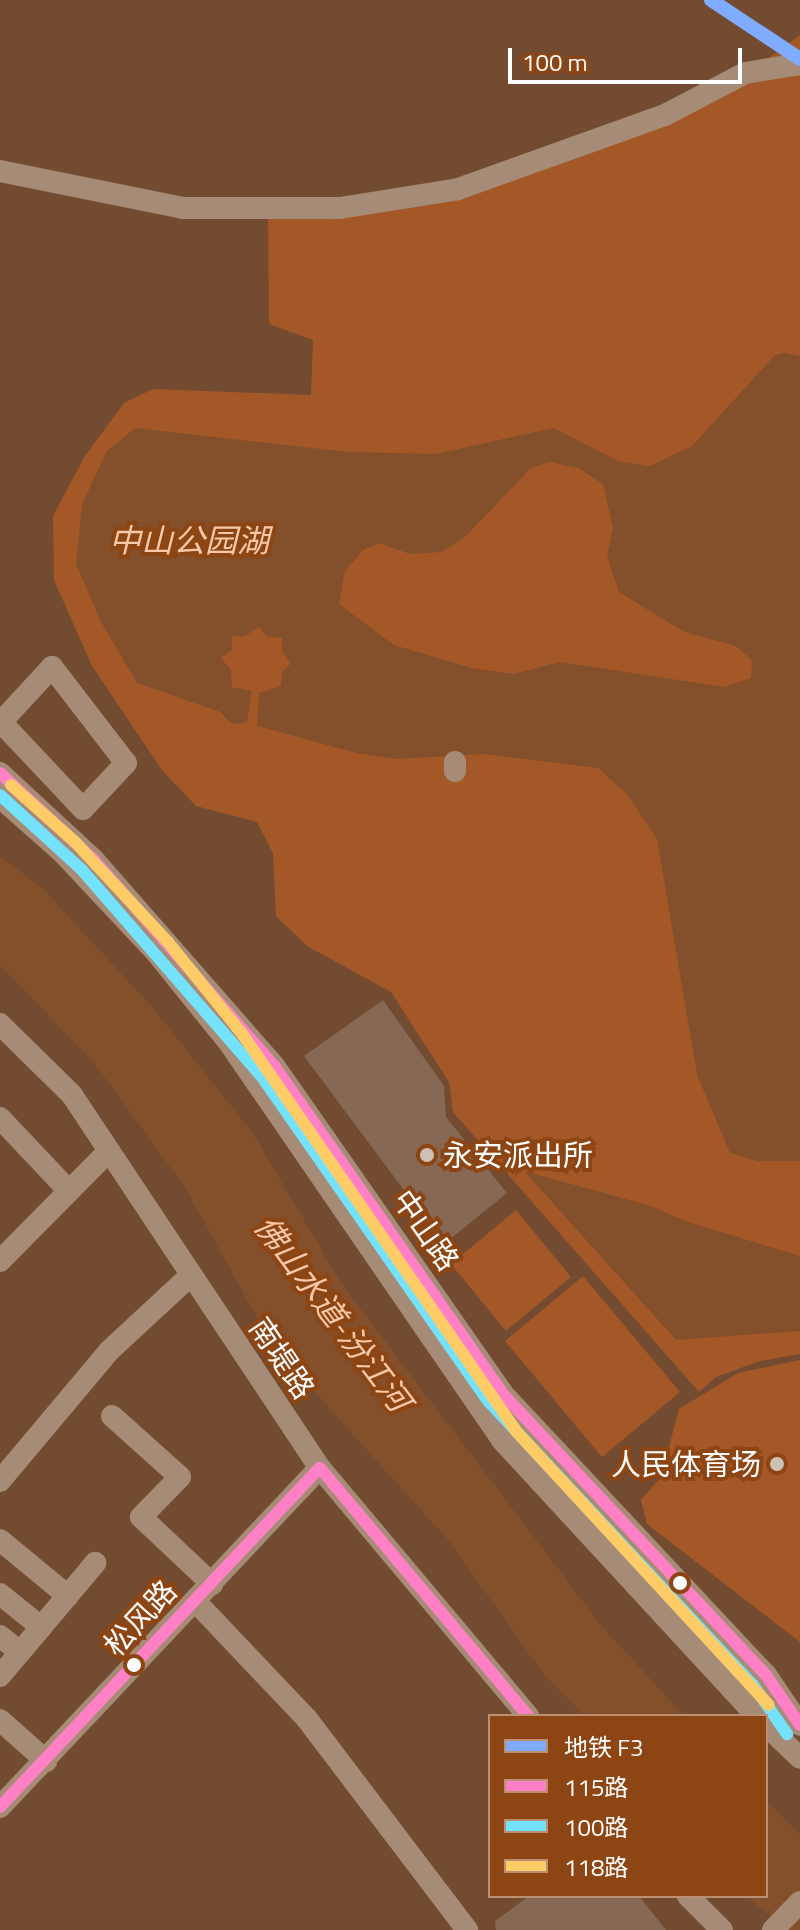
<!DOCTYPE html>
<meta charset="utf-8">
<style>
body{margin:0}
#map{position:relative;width:800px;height:1930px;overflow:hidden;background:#724b30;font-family:"Titillium Web","Noto Sans SC",sans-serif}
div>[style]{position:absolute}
.green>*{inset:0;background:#a55827}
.water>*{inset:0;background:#84502c}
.building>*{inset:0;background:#866854}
.minor>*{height:22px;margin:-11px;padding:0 11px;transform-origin:11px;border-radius:11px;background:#a68b77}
.bus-1>*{height:12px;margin:-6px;padding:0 6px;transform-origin:6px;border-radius:6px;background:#ff80c5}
.bus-2>*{height:12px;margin:-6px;padding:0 6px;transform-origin:6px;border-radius:6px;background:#73e2fa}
.bus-3>*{height:12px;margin:-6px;padding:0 6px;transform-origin:6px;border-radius:6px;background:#fdcc66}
.metro-1>*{height:14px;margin:-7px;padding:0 7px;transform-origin:7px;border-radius:7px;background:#80acff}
.dots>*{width:22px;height:22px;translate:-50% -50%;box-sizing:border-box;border:4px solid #8e4514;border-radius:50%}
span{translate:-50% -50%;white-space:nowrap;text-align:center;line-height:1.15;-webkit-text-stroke:8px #8e4514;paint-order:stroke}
.poi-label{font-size:30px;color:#fff}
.left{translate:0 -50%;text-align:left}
.right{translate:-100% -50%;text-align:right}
.street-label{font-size:30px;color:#fff}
.water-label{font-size:32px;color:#f8c8aa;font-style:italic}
.legend{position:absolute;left:488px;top:1714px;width:280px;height:184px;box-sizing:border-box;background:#8e4514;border:2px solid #bb8f72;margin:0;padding:10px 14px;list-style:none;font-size:24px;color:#fff}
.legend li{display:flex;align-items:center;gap:16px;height:40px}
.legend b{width:40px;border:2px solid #bb8f72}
.scale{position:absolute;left:508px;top:48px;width:234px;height:36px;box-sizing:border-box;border:4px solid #fff;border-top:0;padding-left:10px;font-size:24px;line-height:28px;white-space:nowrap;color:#fff;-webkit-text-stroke:6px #8e4514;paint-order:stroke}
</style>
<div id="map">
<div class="green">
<div style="clip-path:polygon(800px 35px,800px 1354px,760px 1361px,716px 1377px,699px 1392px,453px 1112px,449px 1082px,391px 992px,307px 946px,276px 916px,273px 853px,257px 822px,196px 806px,162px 770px,92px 666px,54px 580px,53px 516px,85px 456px,124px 403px,153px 389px,311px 395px,313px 340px,269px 324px,268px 213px,404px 205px,740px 80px)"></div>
<div style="clip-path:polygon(516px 1210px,571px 1277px,506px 1331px,451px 1264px)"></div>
<div style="clip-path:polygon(583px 1276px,680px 1392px,602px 1457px,505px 1341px)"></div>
<div style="clip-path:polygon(800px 1360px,800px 1642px,647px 1524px,641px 1500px,661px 1477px,679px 1409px,738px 1373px)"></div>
</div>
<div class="water">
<div style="clip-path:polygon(evenodd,784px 353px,800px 356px,800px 1161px,757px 1161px,730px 1153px,697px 1075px,657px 839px,627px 794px,598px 768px,484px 754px,397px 759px,356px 753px,257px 726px,259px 693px,281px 686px,282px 672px,291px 663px,282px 651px,282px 638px,268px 637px,258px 627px,245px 636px,232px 636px,232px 650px,221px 658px,231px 670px,232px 687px,252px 691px,247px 722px,232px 724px,220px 712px,137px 683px,101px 622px,76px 564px,82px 505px,106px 452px,135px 428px,348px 452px,435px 454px,554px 428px,618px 461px,649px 466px,692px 446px,775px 355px,784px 353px,549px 462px,578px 468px,603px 484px,613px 528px,607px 556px,619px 592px,684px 632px,736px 646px,752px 661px,751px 678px,724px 687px,560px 662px,513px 674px,472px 668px,394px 645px,339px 604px,345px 571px,363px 550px,379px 543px,410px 554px,442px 552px,466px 536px,530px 469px,549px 462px)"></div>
<div style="clip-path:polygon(0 856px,43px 889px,153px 1008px,254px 1135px,341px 1283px,600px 1624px,684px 1716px,585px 1716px,544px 1675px,449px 1541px,272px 1345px,186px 1189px,95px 1064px,0 965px)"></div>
<div style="clip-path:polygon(524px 1171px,651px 1206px,685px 1221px,800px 1256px,800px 1331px,676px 1340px)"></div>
<div style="clip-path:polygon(766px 1801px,800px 1835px,800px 1930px,787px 1930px,746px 1896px,766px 1896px)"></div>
</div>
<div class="building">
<div style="clip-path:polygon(383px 1000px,444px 1086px,446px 1117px,507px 1193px,444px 1244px,304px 1056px)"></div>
<div style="clip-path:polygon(529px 1896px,639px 1896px,666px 1930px,496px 1930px,495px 1921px)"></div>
</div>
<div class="minor">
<div style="left:0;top:171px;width:187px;rotate:11.4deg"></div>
<div style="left:183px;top:208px;width:157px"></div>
<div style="left:340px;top:208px;width:120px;rotate:-9.1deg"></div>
<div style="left:458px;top:189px;width:220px;rotate:-19.7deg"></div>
<div style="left:665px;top:115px;width:90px;rotate:-27.7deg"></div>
<div style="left:745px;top:73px;width:56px;rotate:-9.3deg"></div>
<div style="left:0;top:722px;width:1px"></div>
<div style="left:1px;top:722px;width:75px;rotate:-47.2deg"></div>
<div style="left:52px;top:667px;width:121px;rotate:52.4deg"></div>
<div style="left:126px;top:763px;width:63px;rotate:133.1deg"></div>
<div style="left:83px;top:809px;width:120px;rotate:-133.3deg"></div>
<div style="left:455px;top:762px;width:9px;rotate:90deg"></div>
<div style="left:0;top:773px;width:127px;rotate:42.8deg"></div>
<div style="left:93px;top:859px;width:276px;rotate:48.8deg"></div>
<div style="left:275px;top:1067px;width:397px;rotate:55.1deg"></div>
<div style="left:502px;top:1393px;width:386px;rotate:46.9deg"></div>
<div style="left:766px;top:1675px;width:60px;rotate:55.8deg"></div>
<div style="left:0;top:797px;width:84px;rotate:41.6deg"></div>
<div style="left:63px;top:853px;width:136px;rotate:46.8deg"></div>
<div style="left:156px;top:952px;width:118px;rotate:51.2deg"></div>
<div style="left:230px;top:1044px;width:480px;rotate:55.5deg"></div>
<div style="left:502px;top:1440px;width:376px;rotate:47.3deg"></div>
<div style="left:0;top:1024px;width:101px;rotate:44.6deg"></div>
<div style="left:72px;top:1095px;width:448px;rotate:56.4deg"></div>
<div style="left:320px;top:1468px;width:324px;rotate:50deg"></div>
<div style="left:0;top:1118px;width:100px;rotate:46.6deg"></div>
<div style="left:0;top:1261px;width:155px;rotate:-45.3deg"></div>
<div style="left:112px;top:1416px;width:91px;rotate:41.9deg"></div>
<div style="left:180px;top:1477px;width:56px;rotate:134.3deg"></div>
<div style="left:141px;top:1517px;width:98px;rotate:43.3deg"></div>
<div style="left:0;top:1481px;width:170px;rotate:-50deg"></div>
<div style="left:109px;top:1351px;width:112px;rotate:-42.8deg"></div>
<div style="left:0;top:1540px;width:88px;rotate:39.5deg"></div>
<div style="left:0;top:1594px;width:53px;rotate:38.8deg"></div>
<div style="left:196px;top:1602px;width:161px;rotate:46.5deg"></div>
<div style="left:307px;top:1719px;width:265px;rotate:52.8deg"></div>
<div style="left:0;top:1636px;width:26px;rotate:39deg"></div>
<div style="left:0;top:1676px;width:148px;rotate:-49.9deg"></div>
<div style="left:0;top:1720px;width:62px;rotate:41.7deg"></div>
<div style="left:766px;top:1725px;width:47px;rotate:44.1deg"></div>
<div style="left:0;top:1807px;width:466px;rotate:-46.7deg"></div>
<div style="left:688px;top:1896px;width:48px;rotate:45deg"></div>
<div style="left:773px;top:1930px;width:39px;rotate:-46deg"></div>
</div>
<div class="bus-1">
<div style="left:0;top:773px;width:127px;rotate:42.8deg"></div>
<div style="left:93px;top:859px;width:276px;rotate:48.8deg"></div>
<div style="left:275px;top:1067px;width:397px;rotate:55.1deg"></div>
<div style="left:502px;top:1393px;width:386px;rotate:46.9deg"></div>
<div style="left:766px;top:1675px;width:60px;rotate:55.8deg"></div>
<div style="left:0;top:1807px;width:466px;rotate:-46.7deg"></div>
<div style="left:320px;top:1468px;width:324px;rotate:50deg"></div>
</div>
<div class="bus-2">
<div style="left:0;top:795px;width:111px;rotate:42.4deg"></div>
<div style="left:82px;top:870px;width:274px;rotate:49deg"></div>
<div style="left:262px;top:1077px;width:396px;rotate:55.1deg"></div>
<div style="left:489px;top:1402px;width:387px;rotate:47deg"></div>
<div style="left:753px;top:1685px;width:60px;rotate:55.2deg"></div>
</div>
<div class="bus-3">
<div style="left:11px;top:785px;width:86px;rotate:41.7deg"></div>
<div style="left:75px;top:842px;width:137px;rotate:47.1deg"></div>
<div style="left:168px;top:942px;width:119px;rotate:51.1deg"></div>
<div style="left:243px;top:1035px;width:480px;rotate:55.4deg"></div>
<div style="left:515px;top:1430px;width:374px;rotate:47.3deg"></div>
</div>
<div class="metro-1">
<div style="left:711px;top:0;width:107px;rotate:33.5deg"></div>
</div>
<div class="dots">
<div style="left:427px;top:1155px;background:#cec0b7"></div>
<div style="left:777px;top:1464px;background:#cec0b7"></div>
<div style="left:680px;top:1583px;background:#fff"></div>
<div style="left:134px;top:1665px;background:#fff"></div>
</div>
<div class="poi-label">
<span class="left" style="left:443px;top:1155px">永安派出所</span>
<span class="right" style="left:761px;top:1464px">人民体育场</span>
</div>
<div class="street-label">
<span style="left:426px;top:1230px;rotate:55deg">中山路</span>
<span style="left:282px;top:1358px;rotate:56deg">南堤路</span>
<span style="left:140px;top:1618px;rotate:-47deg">松风路</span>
</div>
<div class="water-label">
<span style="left:189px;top:540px">中山公园湖</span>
<span style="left:333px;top:1313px;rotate:53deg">佛山水道-汾江河</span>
</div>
<ul class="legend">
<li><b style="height:10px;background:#80acff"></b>地铁 F3</li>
<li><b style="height:10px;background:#ff80c5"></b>115路</li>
<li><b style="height:10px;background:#73e2fa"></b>100路</li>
<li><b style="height:10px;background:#fdcc66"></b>118路</li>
</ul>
<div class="scale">100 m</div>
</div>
